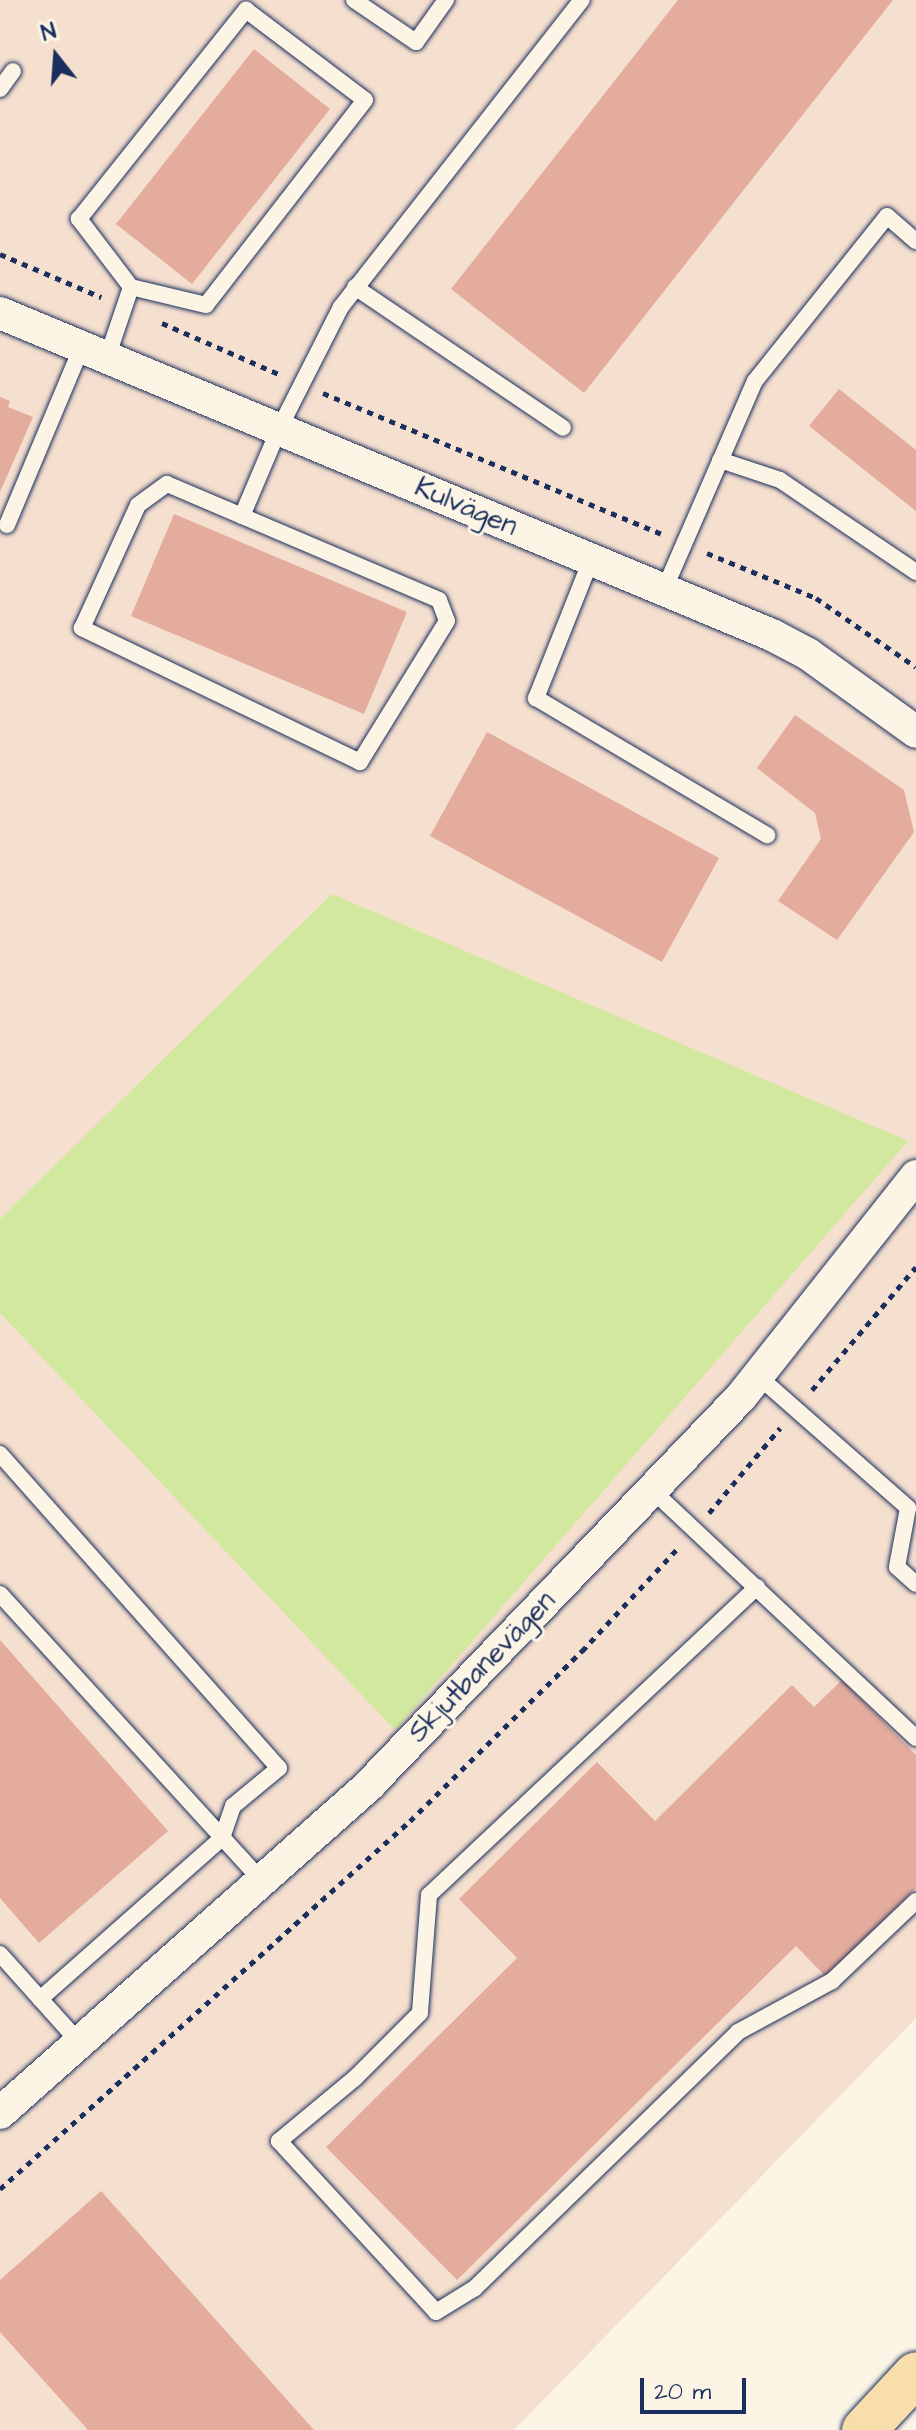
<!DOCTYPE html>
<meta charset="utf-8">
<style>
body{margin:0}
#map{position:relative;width:916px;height:2430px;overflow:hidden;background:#fcf5e5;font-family:"Architects Daughter",sans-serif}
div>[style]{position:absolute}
.built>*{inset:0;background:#f5dfcf}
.green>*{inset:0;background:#d1e89e}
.building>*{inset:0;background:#e4ac9d}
.path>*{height:5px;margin-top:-2.5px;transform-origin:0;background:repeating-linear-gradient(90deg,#1b2f5e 0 6px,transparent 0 12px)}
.roads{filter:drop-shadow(0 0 2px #1b2f5e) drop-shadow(0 0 2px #1b2f5e)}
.service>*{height:16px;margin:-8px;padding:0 8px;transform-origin:8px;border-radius:8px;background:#fcf5e5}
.minor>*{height:32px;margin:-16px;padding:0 16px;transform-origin:16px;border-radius:16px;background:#fcf5e5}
.motorway>*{height:44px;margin:-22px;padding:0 22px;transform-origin:22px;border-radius:22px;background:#f8deab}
span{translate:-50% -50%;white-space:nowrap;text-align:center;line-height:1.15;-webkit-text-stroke:6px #fcf5e5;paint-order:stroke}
.street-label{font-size:28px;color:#1b2f5e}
.north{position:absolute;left:16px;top:16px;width:80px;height:80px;-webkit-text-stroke:6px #fcf5e5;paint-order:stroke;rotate:343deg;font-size:22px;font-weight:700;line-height:32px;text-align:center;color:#1b2f5e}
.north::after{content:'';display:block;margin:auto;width:28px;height:36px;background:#1b2f5e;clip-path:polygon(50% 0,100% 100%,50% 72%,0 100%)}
.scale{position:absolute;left:640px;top:2378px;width:106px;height:36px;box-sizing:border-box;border:4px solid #1b2f5e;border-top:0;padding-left:10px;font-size:24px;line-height:28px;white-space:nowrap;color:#1b2f5e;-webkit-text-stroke:6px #fcf5e5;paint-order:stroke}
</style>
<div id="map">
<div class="built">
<div style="clip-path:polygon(0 0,916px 0,916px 2018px,514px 2430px,0 2430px)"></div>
</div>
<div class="green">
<div style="clip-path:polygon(332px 894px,908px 1141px,395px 1730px,0 1313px,0 1219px)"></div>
</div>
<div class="building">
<div style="clip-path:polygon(678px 0,893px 0,584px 393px,451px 289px)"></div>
<div style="clip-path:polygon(254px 49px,330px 109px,192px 284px,116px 224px)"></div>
<div style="clip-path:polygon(839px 389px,916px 450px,916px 511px,809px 426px)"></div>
<div style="clip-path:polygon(0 397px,10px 401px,8px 407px,33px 417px,0 492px)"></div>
<div style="clip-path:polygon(174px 514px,407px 612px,364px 714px,131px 616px)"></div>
<div style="clip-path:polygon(795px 715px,904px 790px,914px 832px,837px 940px,778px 901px,821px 839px,815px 813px,757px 768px)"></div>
<div style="clip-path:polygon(487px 732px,719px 858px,662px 962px,430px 836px)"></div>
<div style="clip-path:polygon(0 1640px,168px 1831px,39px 1943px,0 1898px)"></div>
<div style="clip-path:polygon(842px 1680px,916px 1755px,916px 1888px,826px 1977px,796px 1946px,457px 2280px,326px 2147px,517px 1958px,459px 1899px,597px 1762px,655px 1821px,792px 1685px,814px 1707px)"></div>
<div style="clip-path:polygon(101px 2191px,314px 2430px,88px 2430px,0 2332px,0 2280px)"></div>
</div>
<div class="path">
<div style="left:0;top:254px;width:110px;rotate:23.1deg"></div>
<div style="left:162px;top:323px;width:130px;rotate:23.6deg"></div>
<div style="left:323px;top:393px;width:366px;rotate:22.6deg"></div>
<div style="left:707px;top:553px;width:118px;rotate:22.4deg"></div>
<div style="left:816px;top:598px;width:121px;rotate:34.6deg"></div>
<div style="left:812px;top:1390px;width:161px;rotate:-49.8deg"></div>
<div style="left:709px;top:1513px;width:111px;rotate:-50.1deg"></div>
<div style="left:0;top:2189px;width:551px;rotate:-41.91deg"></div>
<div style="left:410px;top:1821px;width:242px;rotate:-44.7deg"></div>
<div style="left:582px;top:1651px;width:142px;rotate:-47deg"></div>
</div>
<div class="roads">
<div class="service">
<div style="left:354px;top:0;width:75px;rotate:34.1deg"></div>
<div style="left:416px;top:42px;width:52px;rotate:-54.5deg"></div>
<div style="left:0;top:89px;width:22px;rotate:-54deg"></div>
<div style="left:355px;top:287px;width:251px;rotate:34.1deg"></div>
<div style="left:107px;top:358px;width:75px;rotate:-71.3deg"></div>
<div style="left:131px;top:287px;width:86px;rotate:-127.4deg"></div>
<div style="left:79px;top:219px;width:268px;rotate:-51.4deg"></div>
<div style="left:246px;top:10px;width:149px;rotate:37.1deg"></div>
<div style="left:365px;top:100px;width:259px;rotate:127.8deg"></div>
<div style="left:206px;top:305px;width:77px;rotate:-166.5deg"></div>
<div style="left:720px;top:460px;width:63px;rotate:18.4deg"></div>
<div style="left:780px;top:480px;width:164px;rotate:34.1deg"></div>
<div style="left:242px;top:516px;width:214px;rotate:23.1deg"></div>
<div style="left:439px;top:600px;width:22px;rotate:69deg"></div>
<div style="left:447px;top:621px;width:166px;rotate:121.7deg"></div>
<div style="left:360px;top:762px;width:309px;rotate:-154.3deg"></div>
<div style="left:82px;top:628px;width:135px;rotate:-65.5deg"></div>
<div style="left:138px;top:505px;width:36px;rotate:-36deg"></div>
<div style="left:167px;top:484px;width:82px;rotate:23.1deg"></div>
<div style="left:242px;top:516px;width:95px;rotate:-67deg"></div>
<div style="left:279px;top:429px;width:137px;rotate:-63.1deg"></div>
<div style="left:341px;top:307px;width:390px;rotate:-51.9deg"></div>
<div style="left:7px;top:525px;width:193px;rotate:-67.2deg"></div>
<div style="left:591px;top:560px;width:149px;rotate:111.7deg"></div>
<div style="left:536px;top:698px;width:269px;rotate:30.7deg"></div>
<div style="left:664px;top:590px;width:228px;rotate:-66.5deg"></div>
<div style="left:755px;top:381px;width:211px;rotate:-51.3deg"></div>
<div style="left:887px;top:216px;width:38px;rotate:41deg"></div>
<div style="left:758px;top:1376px;width:200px;rotate:41.3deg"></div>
<div style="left:908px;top:1508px;width:60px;rotate:100.6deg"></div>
<div style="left:897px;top:1567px;width:25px;rotate:42deg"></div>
<div style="left:0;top:1454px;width:420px;rotate:48.4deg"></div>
<div style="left:279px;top:1768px;width:60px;rotate:140.4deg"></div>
<div style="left:233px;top:1806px;width:34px;rotate:109deg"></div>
<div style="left:222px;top:1838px;width:243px;rotate:138.5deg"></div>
<div style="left:652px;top:1490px;width:362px;rotate:43.2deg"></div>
<div style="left:757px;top:1587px;width:450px;rotate:136.8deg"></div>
<div style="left:429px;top:1895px;width:118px;rotate:94.4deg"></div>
<div style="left:420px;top:2013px;width:92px;rotate:135deg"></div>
<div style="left:355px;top:2078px;width:99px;rotate:140.3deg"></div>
<div style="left:279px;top:2141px;width:232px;rotate:47.4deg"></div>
<div style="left:436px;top:2312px;width:46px;rotate:-31.6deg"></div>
<div style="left:475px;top:2288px;width:367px;rotate:-44.2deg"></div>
<div style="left:738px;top:2032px;width:107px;rotate:-28.5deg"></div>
<div style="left:832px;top:1981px;width:116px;rotate:-43.6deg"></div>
<div style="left:0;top:1594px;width:387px;rotate:47.6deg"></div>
<div style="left:0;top:1954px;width:118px;rotate:48.1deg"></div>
</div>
<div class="minor">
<div style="left:0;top:313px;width:836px;rotate:22.64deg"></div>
<div style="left:772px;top:635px;width:41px;rotate:27.8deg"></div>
<div style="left:808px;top:654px;width:133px;rotate:35.8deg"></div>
<div style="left:0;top:2113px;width:495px;rotate:-41.6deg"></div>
<div style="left:370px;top:1784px;width:536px;rotate:-46.21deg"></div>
<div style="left:741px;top:1397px;width:282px;rotate:-51.6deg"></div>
</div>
<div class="motorway">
<div style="left:864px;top:2430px;width:76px;rotate:-47.1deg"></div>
</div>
</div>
<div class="street-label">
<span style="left:466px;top:507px;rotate:23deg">Kulvägen</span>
<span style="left:482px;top:1667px;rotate:-46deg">Skjutbanevägen</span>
</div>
<div class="north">N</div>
<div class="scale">20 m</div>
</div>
